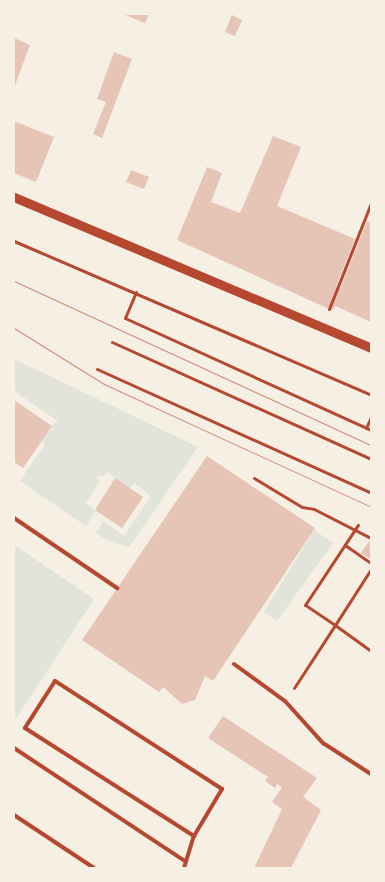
<!DOCTYPE html>
<style>
body{margin:0}
#map{position:relative;width:385px;height:882px;overflow:hidden;background:#f6efe4;font-family:"Libre Baskerville",serif}
div>[style]{position:absolute}
.green>*{inset:0;background:#e2e4dc}
.building>*{inset:0;background:#e6c5b7}
.path>*{height:3px;margin:-1.5px;padding:0 1.5px;transform-origin:1.5px;border-radius:1.5px;background:#b5482f}
.service>*{height:4px;margin:-2px;padding:0 2px;transform-origin:2px;border-radius:2px;background:#b5482f}
.tertiary>*{height:9px;margin:-4.5px;padding:0 4.5px;transform-origin:4.5px;border-radius:4.5px;background:#b5482f}
.tram>*{height:1px;margin:-0.5px;padding:0 0.5px;transform-origin:0.5px;border-radius:0.5px;background:#cf8b77}
span{translate:-50% -50%;white-space:nowrap;text-align:center;line-height:1.15;-webkit-text-stroke:5px #f6efe4;paint-order:stroke}
.frame{position:absolute;inset:0;border:15px solid #f6efe4;pointer-events:none}
</style>
<div id="map">
<div class="green">
<div style="clip-path:polygon(14px 359px,198px 447px,129px 547px,110px 542px,96px 533px,103px 521px,124px 536px,151px 496px,134px 483px,130px 488px,107px 472px,103px 477px,99px 475px,96px 478px,100px 481px,86px 503px,96px 511px,86px 526px,20px 481px,45px 444px,42px 441px,54px 423px,59px 422px,14px 391px)"></div>
<div style="clip-path:polygon(314px 530px,333px 543px,277px 621px,264px 612px)"></div>
<div style="clip-path:polygon(14px 545px,94px 599px,14px 722px)"></div>
</div>
<div class="building">
<div style="clip-path:polygon(123px 14px,149px 14px,145px 23px)"></div>
<div style="clip-path:polygon(232px 15px,242px 20px,235px 36px,225px 32px)"></div>
<div style="clip-path:polygon(14px 38px,30px 45px,14px 88px)"></div>
<div style="clip-path:polygon(114px 52px,132px 59px,102px 138px,93px 134px,106px 102px,97px 99px)"></div>
<div style="clip-path:polygon(14px 121px,54px 137px,36px 182px,14px 173px)"></div>
<div style="clip-path:polygon(273px 136px,301px 147px,277px 206px,355px 239px,336px 287px,340px 289px,367px 221px,371px 223px,371px 322px,335px 306px,333px 310px,329px 309px,177px 240px,207px 167px,222px 173px,211px 202px,240px 213px)"></div>
<div style="clip-path:polygon(131px 170px,149px 177px,144px 189px,126px 182px)"></div>
<div style="clip-path:polygon(14px 400px,52px 426px,23px 468px,14px 462px)"></div>
<div style="clip-path:polygon(207px 456px,315px 528px,213px 681px,205px 676px,195px 700px,182px 704px,163px 687px,159px 692px,82px 640px)"></div>
<div style="clip-path:polygon(115px 478px,143px 497px,122px 528px,95px 510px)"></div>
<div style="clip-path:polygon(369px 541px,371px 543px,371px 560px,361px 553px)"></div>
<div style="clip-path:polygon(223px 716px,317px 778px,303px 797px,321px 810px,291px 868px,254px 868px,282px 809px,272px 802px,282px 787px,277px 784px,275px 788px,265px 781px,268px 777px,208px 738px)"></div>
</div>
<div class="path">
<div style="left:14px;top:241px;width:389px;rotate:23.3deg"></div>
<div style="left:136px;top:292px;width:28px;rotate:113deg"></div>
<div style="left:125px;top:318px;width:270px;rotate:24.5deg"></div>
<div style="left:329px;top:309px;width:114px;rotate:-68.4deg"></div>
<div style="left:112px;top:342px;width:284px;rotate:24.3deg"></div>
<div style="left:97px;top:369px;width:301px;rotate:24.3deg"></div>
<div style="left:366px;top:428px;width:12px;rotate:-66deg"></div>
<div style="left:254px;top:478px;width:56px;rotate:31.1deg"></div>
<div style="left:302px;top:507px;width:12px;rotate:9deg"></div>
<div style="left:314px;top:509px;width:64px;rotate:27deg"></div>
<div style="left:345px;top:545px;width:32px;rotate:35deg"></div>
<div style="left:371px;top:569px;width:67px;rotate:122.7deg"></div>
<div style="left:335px;top:625px;width:44px;rotate:35.8deg"></div>
<div style="left:294px;top:688px;width:75px;rotate:-56.9deg"></div>
<div style="left:335px;top:625px;width:36px;rotate:-146deg"></div>
<div style="left:305px;top:605px;width:96px;rotate:-56.5deg"></div>
</div>
<div class="service">
<div style="left:14px;top:518px;width:125px;rotate:34.2deg"></div>
<div style="left:234px;top:664px;width:63px;rotate:36deg"></div>
<div style="left:285px;top:701px;width:57px;rotate:47.9deg"></div>
<div style="left:323px;top:743px;width:57px;rotate:32.9deg"></div>
<div style="left:14px;top:748px;width:206px;rotate:33.5deg"></div>
<div style="left:14px;top:815px;width:96px;rotate:33.5deg"></div>
<div style="left:184px;top:868px;width:34px;rotate:-73deg"></div>
<div style="left:194px;top:836px;width:55px;rotate:-59.2deg"></div>
<div style="left:222px;top:789px;width:199px;rotate:-147.1deg"></div>
<div style="left:55px;top:681px;width:56px;rotate:122.6deg"></div>
<div style="left:25px;top:728px;width:201px;rotate:32.6deg"></div>
</div>
<div class="tertiary">
<div style="left:14px;top:197px;width:388px;rotate:22.9deg"></div>
</div>
<div class="tram">
<div style="left:14px;top:281px;width:393px;rotate:24.7deg"></div>
<div style="left:14px;top:328px;width:106px;rotate:31.9deg"></div>
<div style="left:104px;top:384px;width:294px;rotate:24.7deg"></div>
</div>
<div class="frame"></div>
</div>
